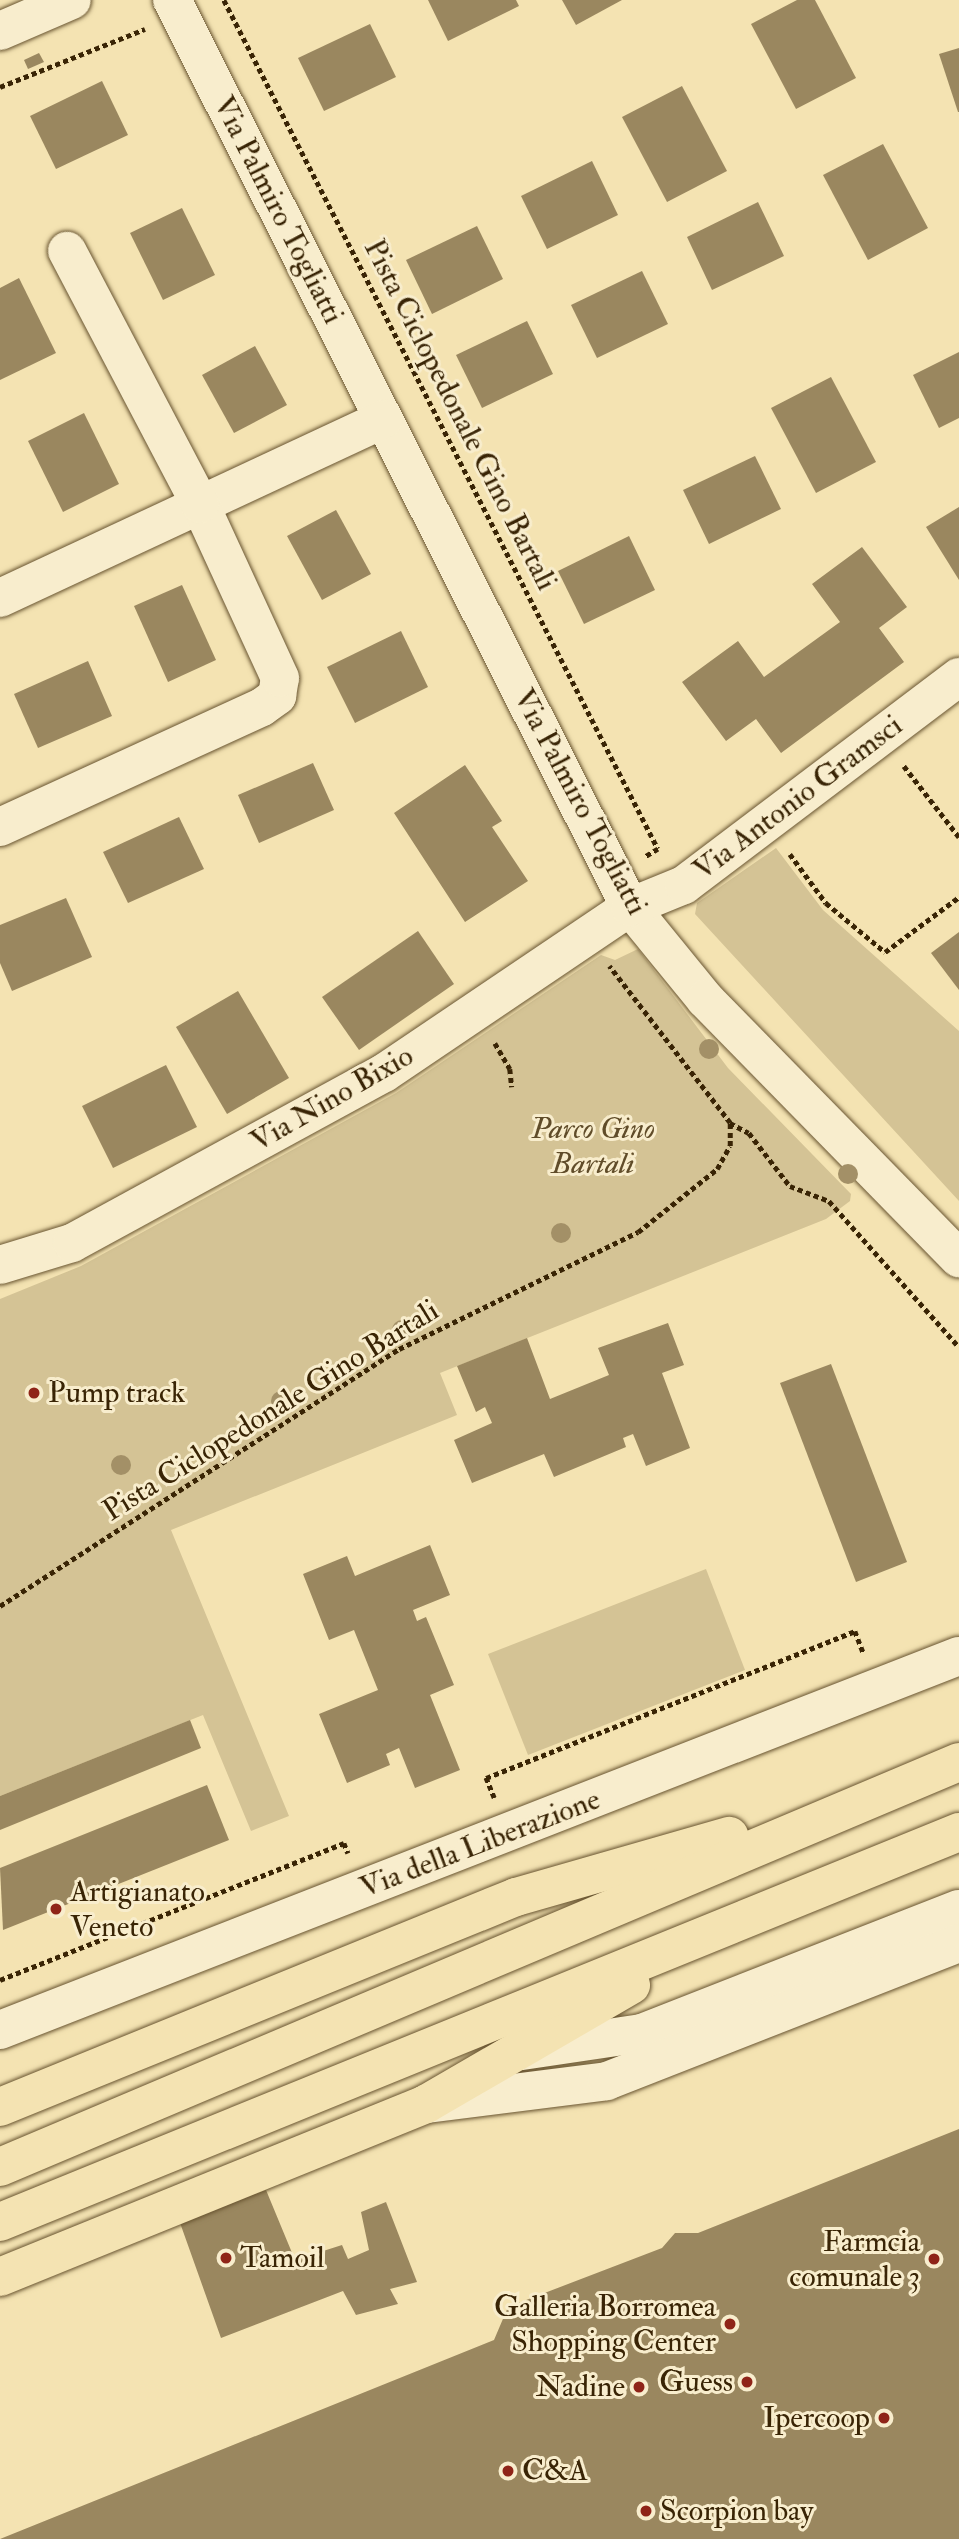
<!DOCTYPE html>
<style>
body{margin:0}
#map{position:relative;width:959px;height:2539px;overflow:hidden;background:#f4e3b2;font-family:"IM FELL Double Pica",serif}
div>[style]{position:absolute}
.green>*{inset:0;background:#d4c395}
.building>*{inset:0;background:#9a875f}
.path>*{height:4.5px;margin-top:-2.25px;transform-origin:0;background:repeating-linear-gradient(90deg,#392405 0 5px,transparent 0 8.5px)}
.roads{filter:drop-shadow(0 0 2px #685430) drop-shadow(0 0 2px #685430)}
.minor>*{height:38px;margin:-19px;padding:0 19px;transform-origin:19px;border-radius:19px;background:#f8edcd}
.major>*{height:38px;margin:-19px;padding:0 19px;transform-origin:19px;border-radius:19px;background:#f4e3b2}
.highway>*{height:38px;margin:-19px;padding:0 19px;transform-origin:19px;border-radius:19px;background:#f4e3b2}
.trees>*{width:20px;height:20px;margin:-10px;border-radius:50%;background:#a39067}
.dots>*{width:19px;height:19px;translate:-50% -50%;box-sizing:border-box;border:4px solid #f8edcd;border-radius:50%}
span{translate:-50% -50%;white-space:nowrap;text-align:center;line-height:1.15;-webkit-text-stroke:6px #f8edcd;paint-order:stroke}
.street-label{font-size:30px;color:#392405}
.park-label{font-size:30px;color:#604c29;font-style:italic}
.poi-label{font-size:30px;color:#392405}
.left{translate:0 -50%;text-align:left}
.right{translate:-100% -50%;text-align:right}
</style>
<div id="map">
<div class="green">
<div style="clip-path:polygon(776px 848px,823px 910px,959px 1031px,959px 1201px,695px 914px,697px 903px)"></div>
<div style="clip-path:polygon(638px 949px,728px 1068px,851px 1194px,850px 1201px,826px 1219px,440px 1373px,457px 1415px,171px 1530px,289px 1816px,251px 1831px,203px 1715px,0 1796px,0 1299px,81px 1266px,396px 1093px,601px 955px,615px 960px)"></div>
<div style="clip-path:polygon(706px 1569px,745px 1670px,528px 1755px,488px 1654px)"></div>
</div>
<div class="building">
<div style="clip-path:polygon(428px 0,516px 0,519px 6px,448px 41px)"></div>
<div style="clip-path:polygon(562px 0,622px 0,576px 25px)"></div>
<div style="clip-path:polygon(797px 0,815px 0,856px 78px,796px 109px,751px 24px)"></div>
<div style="clip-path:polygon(370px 24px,396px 77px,324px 111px,298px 58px)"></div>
<div style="clip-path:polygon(959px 48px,959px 112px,958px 112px,939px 54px)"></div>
<div style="clip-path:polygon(39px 53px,44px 62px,28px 69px,24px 60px)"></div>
<div style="clip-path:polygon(102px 81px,128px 135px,56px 169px,30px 116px)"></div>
<div style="clip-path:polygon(682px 86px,727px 171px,667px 202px,622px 117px)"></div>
<div style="clip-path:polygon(883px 144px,928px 228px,868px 260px,823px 175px)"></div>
<div style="clip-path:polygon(592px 161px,618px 215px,547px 249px,521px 196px)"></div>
<div style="clip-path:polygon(758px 202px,784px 256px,712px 290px,687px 237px)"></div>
<div style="clip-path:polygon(182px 208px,215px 275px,163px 300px,130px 233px)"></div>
<div style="clip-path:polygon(477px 226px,503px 279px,432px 314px,406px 260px)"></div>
<div style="clip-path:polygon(642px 271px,668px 324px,597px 358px,571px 305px)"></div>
<div style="clip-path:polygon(19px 278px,56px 353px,0 380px,0 288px)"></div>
<div style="clip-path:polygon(527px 321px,553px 374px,482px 408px,456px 355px)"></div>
<div style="clip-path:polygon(255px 346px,287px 405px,234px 433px,202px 375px)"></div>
<div style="clip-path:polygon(959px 352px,959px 418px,939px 428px,913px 375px)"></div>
<div style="clip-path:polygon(831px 377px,876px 462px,816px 493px,771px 408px)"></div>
<div style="clip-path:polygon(84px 413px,119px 484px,63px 512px,28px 441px)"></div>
<div style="clip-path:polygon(755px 456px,781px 509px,709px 544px,683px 490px)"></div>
<div style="clip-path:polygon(959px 507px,959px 580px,926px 527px)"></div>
<div style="clip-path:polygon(336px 510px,371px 574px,322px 600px,287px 536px)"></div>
<div style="clip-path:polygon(629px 536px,655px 590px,584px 624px,558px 571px)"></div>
<div style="clip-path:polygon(862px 547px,907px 607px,879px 628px,904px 662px,781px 753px,756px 719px,726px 741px,682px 682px,738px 641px,764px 677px,840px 622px,812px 584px)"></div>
<div style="clip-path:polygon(182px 585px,216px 660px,168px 682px,134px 606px)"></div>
<div style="clip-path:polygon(401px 631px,428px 687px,355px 723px,327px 667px)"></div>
<div style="clip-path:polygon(88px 661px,112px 716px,38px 748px,14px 694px)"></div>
<div style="clip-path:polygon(313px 763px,334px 810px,259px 843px,238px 795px)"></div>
<div style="clip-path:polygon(465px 765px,502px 821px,492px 827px,528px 881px,465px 922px,394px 813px)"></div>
<div style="clip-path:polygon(179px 817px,204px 869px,128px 903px,103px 852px)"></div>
<div style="clip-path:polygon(66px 898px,92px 957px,12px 991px,0 963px,0 925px)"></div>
<div style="clip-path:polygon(418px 931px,454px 984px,359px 1050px,322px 997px)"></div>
<div style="clip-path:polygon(959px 932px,959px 990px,931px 953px)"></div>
<div style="clip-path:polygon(238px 991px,289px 1078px,227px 1114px,176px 1027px)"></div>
<div style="clip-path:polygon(166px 1065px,197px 1127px,113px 1168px,82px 1106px)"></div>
<div style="clip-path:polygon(668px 1323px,684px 1365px,662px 1373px,690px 1448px,646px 1466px,633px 1434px,623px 1438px,626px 1447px,554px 1477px,544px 1454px,472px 1483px,454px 1440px,492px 1423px,485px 1407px,476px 1412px,457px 1366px,527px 1338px,550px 1399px,609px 1375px,598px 1348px)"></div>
<div style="clip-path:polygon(831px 1364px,907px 1562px,856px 1582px,780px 1383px)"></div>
<div style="clip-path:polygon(430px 1545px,450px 1595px,413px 1610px,417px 1621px,426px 1617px,454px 1685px,430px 1695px,460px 1770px,415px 1788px,399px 1748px,386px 1754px,390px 1765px,347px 1783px,319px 1714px,378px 1690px,354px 1630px,329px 1640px,303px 1574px,347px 1556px,355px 1576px)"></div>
<div style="clip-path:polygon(190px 1720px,201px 1748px,0 1830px,0 1796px)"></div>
<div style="clip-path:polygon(207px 1785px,229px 1840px,3px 1930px,0 1868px)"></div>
<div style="clip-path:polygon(959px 2129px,959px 2539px,0 2539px,494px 2340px,508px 2307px,662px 2248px,675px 2233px,698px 2233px)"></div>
<div style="clip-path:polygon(266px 2190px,295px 2260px,342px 2245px,348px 2259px,369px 2250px,361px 2212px,386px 2202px,417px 2282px,390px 2289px,398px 2304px,356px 2315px,343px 2291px,221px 2338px,179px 2220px)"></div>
</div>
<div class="path">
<div style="left:224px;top:0;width:953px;rotate:62.92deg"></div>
<div style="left:658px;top:849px;width:15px;rotate:148deg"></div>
<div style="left:0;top:87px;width:156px;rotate:-21.8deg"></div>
<div style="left:904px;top:766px;width:90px;rotate:52.2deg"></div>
<div style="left:790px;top:854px;width:61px;rotate:53.7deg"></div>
<div style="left:826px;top:903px;width:77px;rotate:39.7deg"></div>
<div style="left:885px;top:952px;width:92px;rotate:-36.6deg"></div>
<div style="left:495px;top:1043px;width:30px;rotate:60deg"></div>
<div style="left:510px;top:1069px;width:18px;rotate:84deg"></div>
<div style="left:730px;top:1123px;width:21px;rotate:28deg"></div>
<div style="left:749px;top:1133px;width:67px;rotate:52.3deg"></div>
<div style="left:790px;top:1186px;width:42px;rotate:21deg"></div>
<div style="left:829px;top:1201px;width:195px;rotate:48.3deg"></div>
<div style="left:0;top:1606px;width:475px;rotate:-32.8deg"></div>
<div style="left:399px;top:1349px;width:266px;rotate:-26.1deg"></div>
<div style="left:638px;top:1232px;width:101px;rotate:-38.6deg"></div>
<div style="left:717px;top:1169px;width:26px;rotate:-61deg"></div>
<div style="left:730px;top:1146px;width:23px;rotate:-90deg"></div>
<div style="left:730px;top:1123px;width:198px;rotate:-127.6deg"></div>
<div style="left:494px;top:1798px;width:22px;rotate:-112deg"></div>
<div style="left:486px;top:1778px;width:397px;rotate:-21.7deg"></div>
<div style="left:855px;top:1631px;width:25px;rotate:69deg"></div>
<div style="left:0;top:1980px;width:370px;rotate:-21.7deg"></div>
<div style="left:344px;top:1843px;width:11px;rotate:68deg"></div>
</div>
<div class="roads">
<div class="minor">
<div style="left:172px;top:0;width:1016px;rotate:63.21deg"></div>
<div style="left:630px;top:907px;width:119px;rotate:50.8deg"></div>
<div style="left:705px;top:999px;width:363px;rotate:45.6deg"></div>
<div style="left:0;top:31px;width:78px;rotate:-23.3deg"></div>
<div style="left:0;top:598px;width:423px;rotate:-25deg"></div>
<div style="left:0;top:827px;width:288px;rotate:-24.6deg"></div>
<div style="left:262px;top:707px;width:19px;rotate:-36deg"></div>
<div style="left:277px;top:696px;width:18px;rotate:-81deg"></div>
<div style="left:280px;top:678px;width:192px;rotate:-114.7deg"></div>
<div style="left:200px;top:504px;width:286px;rotate:-117.7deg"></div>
<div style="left:0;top:1265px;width:75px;rotate:-17deg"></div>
<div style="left:72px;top:1243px;width:355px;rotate:-28.6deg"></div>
<div style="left:384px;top:1073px;width:297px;rotate:-34deg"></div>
<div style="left:630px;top:907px;width:58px;rotate:-22.2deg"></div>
<div style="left:684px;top:885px;width:345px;rotate:-37.1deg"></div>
<div style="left:0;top:2030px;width:1029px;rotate:-21.31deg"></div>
<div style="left:522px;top:2051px;width:121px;rotate:-8.5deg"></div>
<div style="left:642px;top:2033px;width:340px;rotate:-21.4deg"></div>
<div style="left:426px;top:2104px;width:182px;rotate:-7.2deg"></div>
<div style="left:607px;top:2081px;width:378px;rotate:-21.4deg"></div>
</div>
<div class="major">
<div style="left:0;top:2277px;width:460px;rotate:-22.1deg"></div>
</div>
<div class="highway">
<div style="left:426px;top:2104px;width:237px;rotate:-30.1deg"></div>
<div style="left:0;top:2107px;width:557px;rotate:-22.15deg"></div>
<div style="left:516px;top:1897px;width:222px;rotate:-16deg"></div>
<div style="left:0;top:2167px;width:1041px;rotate:-22.9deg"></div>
<div style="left:0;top:2222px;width:1035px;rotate:-22.13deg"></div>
</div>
</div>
<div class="trees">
<div style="left:709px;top:1049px"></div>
<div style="left:622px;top:1130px"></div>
<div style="left:848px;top:1174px"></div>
<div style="left:561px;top:1233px"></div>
<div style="left:402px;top:1330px"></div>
<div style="left:281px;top:1401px"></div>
<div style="left:121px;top:1465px"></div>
</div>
<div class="dots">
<div style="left:34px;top:1393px;background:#8f2418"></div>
<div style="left:56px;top:1909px;background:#8f2418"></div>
<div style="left:226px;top:2258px;background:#8f2418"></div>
<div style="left:934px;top:2259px;background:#8f2418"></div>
<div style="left:730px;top:2324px;background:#8f2418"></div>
<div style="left:747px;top:2382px;background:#8f2418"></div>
<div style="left:639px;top:2387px;background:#8f2418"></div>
<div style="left:884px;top:2418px;background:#8f2418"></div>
<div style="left:508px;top:2471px;background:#8f2418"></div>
<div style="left:646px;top:2511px;background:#8f2418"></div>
</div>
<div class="street-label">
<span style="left:278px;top:210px;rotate:63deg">Via Palmiro Togliatti</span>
<span style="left:460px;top:415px;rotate:63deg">Pista Ciclopedonale Gino Bartali</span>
<span style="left:798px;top:798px;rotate:-37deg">Via Antonio Gramsci</span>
<span style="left:580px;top:802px;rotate:62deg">Via Palmiro Togliatti</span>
<span style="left:332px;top:1099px;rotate:-30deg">Via Nino Bixio</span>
<span style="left:271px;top:1411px;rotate:-32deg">Pista Ciclopedonale Gino Bartali</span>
<span style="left:480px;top:1844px;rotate:-21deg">Via della Liberazione</span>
</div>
<div class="park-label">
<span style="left:593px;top:1146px">Parco Gino<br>Bartali</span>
</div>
<div class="poi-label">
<span class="left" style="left:48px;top:1393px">Pump track</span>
<span class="left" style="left:70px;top:1909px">Artigianato<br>Veneto</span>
<span class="right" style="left:920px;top:2259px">Farmcia<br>comunale 3</span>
<span class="left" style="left:240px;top:2258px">Tamoil</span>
<span class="right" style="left:716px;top:2324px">Galleria Borromea<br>Shopping Center</span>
<span class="right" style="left:733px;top:2382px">Guess</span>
<span class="right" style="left:625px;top:2387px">Nadine</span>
<span class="right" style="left:870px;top:2418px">Ipercoop</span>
<span class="left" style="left:522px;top:2471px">C&amp;A</span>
<span class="left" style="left:660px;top:2511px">Scorpion bay</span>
</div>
</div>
